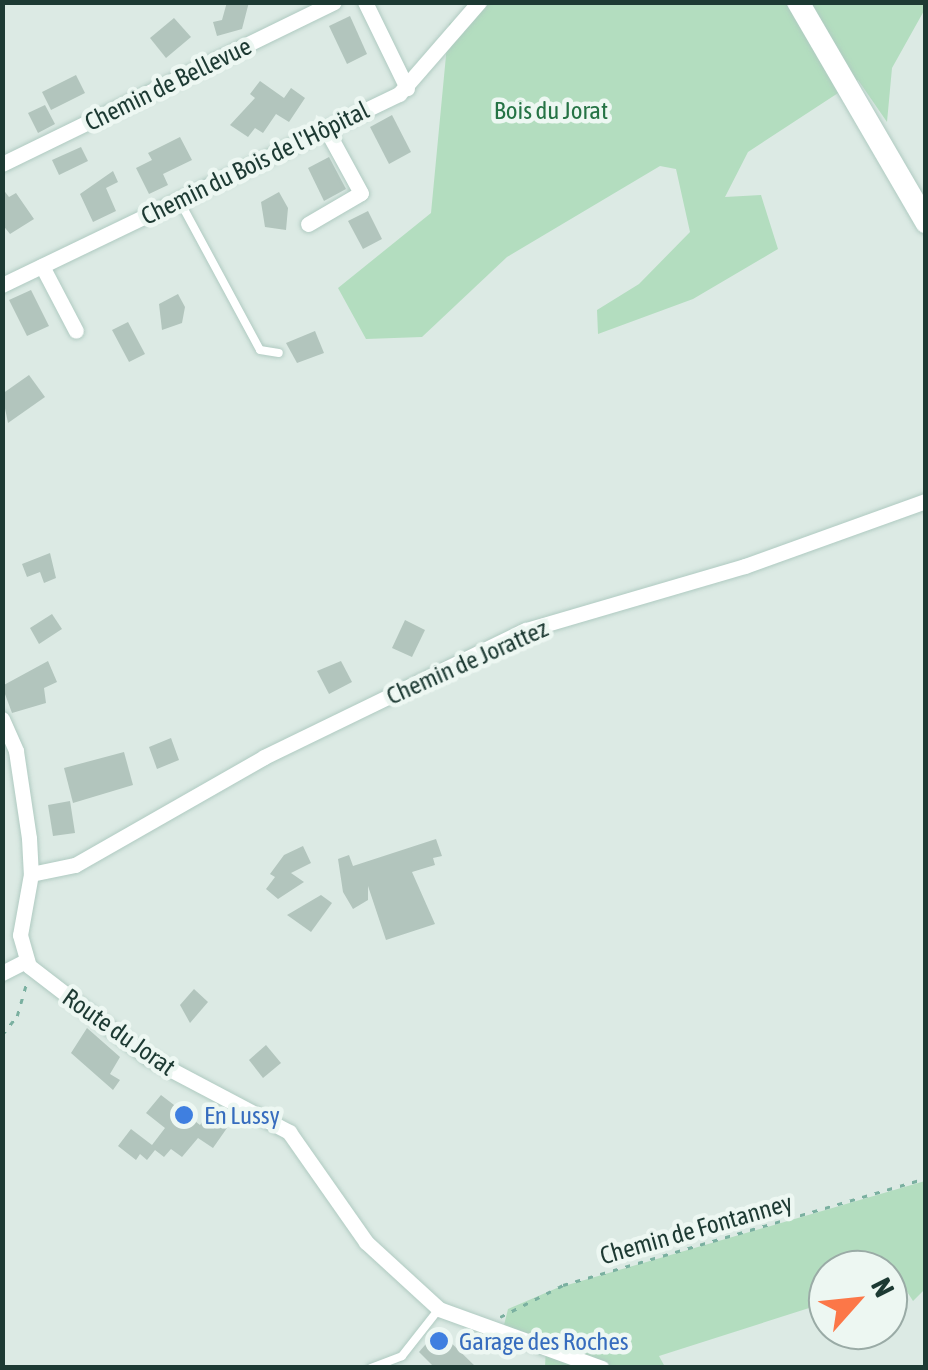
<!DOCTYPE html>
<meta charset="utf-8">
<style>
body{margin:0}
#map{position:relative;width:928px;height:1370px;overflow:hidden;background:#dceae4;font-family:"Asap Condensed",sans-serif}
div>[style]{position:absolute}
.green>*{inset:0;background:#b3ddbf}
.building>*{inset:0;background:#b2c5bd}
.path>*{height:2.5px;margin-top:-1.25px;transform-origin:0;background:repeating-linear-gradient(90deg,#7ab0a0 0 5px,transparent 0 13px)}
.roads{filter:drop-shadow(0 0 2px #afcac1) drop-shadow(0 0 2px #afcac1)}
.service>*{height:8px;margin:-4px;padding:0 4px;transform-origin:4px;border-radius:4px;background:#fff}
.minor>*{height:15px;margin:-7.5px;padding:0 7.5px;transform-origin:7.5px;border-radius:7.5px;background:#fff}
.secondary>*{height:22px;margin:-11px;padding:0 11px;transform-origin:11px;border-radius:11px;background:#fff}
.dots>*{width:28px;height:28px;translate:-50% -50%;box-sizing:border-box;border:5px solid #edf7f2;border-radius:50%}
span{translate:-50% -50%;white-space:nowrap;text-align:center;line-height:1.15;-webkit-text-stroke:9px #edf7f2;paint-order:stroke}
.street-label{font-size:25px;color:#1d3a33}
.park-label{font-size:25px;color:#257345}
.shop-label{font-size:25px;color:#366cbe}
.left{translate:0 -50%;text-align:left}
.frame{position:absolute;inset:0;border:5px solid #1d3a33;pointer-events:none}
.north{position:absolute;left:808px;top:1250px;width:100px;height:100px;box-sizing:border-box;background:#edf7f2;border:2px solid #9aaba6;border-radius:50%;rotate:63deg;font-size:28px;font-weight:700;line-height:40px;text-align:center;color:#1d3a33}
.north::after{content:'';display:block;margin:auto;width:35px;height:45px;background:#fc7748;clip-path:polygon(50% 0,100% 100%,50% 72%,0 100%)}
</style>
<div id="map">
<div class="green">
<div style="clip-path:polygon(477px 3px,925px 3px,925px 9px,892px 68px,887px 122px,858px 80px,748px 152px,725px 197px,761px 195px,778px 249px,693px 299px,598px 334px,597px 310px,639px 284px,690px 232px,676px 169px,660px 166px,507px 257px,422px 337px,366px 339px,338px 288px,431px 213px,449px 24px)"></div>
<div style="clip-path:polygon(925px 1181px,925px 1289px,913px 1301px,899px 1279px,888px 1282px,888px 1270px,828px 1270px,828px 1302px,659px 1356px,665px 1367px,545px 1367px,546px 1346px,503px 1329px,508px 1309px,557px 1288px)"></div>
</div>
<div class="building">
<div style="clip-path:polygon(227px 2px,249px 2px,242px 29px,217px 36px,213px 22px,222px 20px)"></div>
<div style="clip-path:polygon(350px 16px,367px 54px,347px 64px,329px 26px)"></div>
<div style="clip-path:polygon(174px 18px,191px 37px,166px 58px,150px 38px)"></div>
<div style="clip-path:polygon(76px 75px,85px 93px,51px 110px,42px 92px)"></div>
<div style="clip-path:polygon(260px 81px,284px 98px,291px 88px,305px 98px,289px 122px,276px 114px,263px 133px,255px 128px,248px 137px,230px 125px,255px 98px,250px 94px)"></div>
<div style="clip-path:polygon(45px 105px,55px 124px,38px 133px,28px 113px)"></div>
<div style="clip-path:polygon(392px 115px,411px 152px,389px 164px,370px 127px)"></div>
<div style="clip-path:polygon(180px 137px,192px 160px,163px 174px,168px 185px,149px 194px,136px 168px,152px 160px,148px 153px)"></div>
<div style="clip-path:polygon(81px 147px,88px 161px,59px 175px,52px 160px)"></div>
<div style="clip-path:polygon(329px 157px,346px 189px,324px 201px,308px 168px)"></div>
<div style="clip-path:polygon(113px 171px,118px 182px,106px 188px,116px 211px,93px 222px,80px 194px)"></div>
<div style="clip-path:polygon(2px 188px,9px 197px,16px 193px,34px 219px,10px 234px,2px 224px)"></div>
<div style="clip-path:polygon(279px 192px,288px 208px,286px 230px,265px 227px,261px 202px)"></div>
<div style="clip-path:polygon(368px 211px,382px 239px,363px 249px,348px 221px)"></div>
<div style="clip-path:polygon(31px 290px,49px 326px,27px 336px,9px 300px)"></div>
<div style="clip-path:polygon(178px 294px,185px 307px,182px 323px,162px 330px,159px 304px)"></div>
<div style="clip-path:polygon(128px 322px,145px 354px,129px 362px,112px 330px)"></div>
<div style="clip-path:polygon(315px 331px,324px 353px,297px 363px,286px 343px)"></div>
<div style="clip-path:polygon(29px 375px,45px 397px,8px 423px,2px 394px)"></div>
<div style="clip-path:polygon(50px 553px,56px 578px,44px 583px,40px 572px,27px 577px,22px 564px)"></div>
<div style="clip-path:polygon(52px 614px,62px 629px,39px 644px,30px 628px)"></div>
<div style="clip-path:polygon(405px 620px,425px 630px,412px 657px,392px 648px)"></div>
<div style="clip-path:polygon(48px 661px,57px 682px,44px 688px,46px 703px,12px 713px,2px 686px)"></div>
<div style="clip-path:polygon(341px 661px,352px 682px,329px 694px,317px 671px)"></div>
<div style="clip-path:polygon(171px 738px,179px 760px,157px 769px,149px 747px)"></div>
<div style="clip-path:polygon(124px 752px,133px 785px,73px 803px,64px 768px)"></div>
<div style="clip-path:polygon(70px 801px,75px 833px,53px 836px,48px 805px)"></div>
<div style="clip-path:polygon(436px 839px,442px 856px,433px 858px,435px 865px,412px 872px,435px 924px,386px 940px,368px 886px,368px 900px,353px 909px,343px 892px,338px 859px,349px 855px,353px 866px)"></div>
<div style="clip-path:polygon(303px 846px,311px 863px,291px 873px,304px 882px,278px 899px,266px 889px,275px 877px,270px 874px,284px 855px)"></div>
<div style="clip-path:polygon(321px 895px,332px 903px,311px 932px,287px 915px)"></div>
<div style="clip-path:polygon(194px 989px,208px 1002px,190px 1023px,180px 1005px)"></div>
<div style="clip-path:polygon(87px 1028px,120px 1057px,110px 1074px,120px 1080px,113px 1090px,71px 1053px)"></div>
<div style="clip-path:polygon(266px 1045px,281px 1063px,263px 1078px,249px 1060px)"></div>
<div style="clip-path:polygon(161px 1095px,200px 1125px,214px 1105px,234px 1118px,213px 1148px,198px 1138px,182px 1157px,171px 1149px,164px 1157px,155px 1150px,147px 1160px,140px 1154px,136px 1160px,118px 1146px,131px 1129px,152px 1145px,165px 1128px,146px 1113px)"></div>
<div style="clip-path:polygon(438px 1330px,477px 1368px,435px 1368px,419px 1352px)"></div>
</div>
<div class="path">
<div style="left:2px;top:1035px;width:24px;rotate:-52deg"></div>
<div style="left:17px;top:1016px;width:37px;rotate:-74deg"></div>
<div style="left:500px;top:1317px;width:71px;rotate:-26.9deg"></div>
<div style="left:563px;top:1285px;width:378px;rotate:-16.4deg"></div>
</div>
<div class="roads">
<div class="service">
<div style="left:179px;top:200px;width:170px;rotate:61.6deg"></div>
<div style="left:260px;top:350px;width:19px;rotate:9deg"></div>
<div style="left:371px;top:1368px;width:33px;rotate:-21deg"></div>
<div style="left:402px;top:1356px;width:60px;rotate:-51.8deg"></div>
</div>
<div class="minor">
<div style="left:365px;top:2px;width:96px;rotate:64deg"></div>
<div style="left:2px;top:164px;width:369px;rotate:-26deg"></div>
<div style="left:308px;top:224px;width:61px;rotate:-30.3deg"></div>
<div style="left:361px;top:193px;width:73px;rotate:-118.7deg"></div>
<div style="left:42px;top:266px;width:73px;rotate:62.4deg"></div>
<div style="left:2px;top:285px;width:441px;rotate:-25.7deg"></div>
<div style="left:399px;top:94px;width:122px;rotate:-49deg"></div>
<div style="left:2px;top:719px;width:35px;rotate:66deg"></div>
<div style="left:16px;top:751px;width:88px;rotate:81.5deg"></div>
<div style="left:29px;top:838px;width:36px;rotate:87deg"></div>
<div style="left:31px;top:874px;width:62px;rotate:100.2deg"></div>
<div style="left:20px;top:935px;width:32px;rotate:74deg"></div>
<div style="left:29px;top:966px;width:149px;rotate:37.6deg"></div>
<div style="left:147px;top:1057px;width:161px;rotate:27.8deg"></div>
<div style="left:289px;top:1132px;width:134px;rotate:55deg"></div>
<div style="left:366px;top:1242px;width:99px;rotate:42.5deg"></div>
<div style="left:439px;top:1309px;width:173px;rotate:19.9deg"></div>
<div style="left:31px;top:874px;width:45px;rotate:-11.6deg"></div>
<div style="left:75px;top:865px;width:218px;rotate:-29.7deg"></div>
<div style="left:264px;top:757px;width:291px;rotate:-25.9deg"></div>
<div style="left:526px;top:630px;width:228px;rotate:-16.3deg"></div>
<div style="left:745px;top:566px;width:192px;rotate:-19.8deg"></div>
<div style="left:2px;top:973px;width:27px;rotate:-27deg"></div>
</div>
<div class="secondary">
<div style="left:798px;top:2px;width:255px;rotate:59.8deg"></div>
</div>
</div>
<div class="dots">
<div style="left:184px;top:1115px;background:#3f7fe0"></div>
<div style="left:439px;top:1341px;background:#3f7fe0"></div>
</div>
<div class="street-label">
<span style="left:168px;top:84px;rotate:-26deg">Chemin de Bellevue</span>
<span style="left:255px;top:163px;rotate:-26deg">Chemin du Bois de l'Hôpital</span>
<span style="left:467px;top:662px;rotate:-24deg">Chemin de Jorattez</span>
<span style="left:119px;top:1032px;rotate:35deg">Route du Jorat</span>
<span style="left:696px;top:1229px;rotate:-16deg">Chemin de Fontanney</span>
</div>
<div class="park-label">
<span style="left:551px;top:110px">Bois du Jorat</span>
</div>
<div class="shop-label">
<span class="left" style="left:204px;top:1115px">En Lussy</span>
<span class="left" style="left:459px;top:1341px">Garage des Roches</span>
</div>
<div class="frame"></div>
<div class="north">N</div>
</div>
